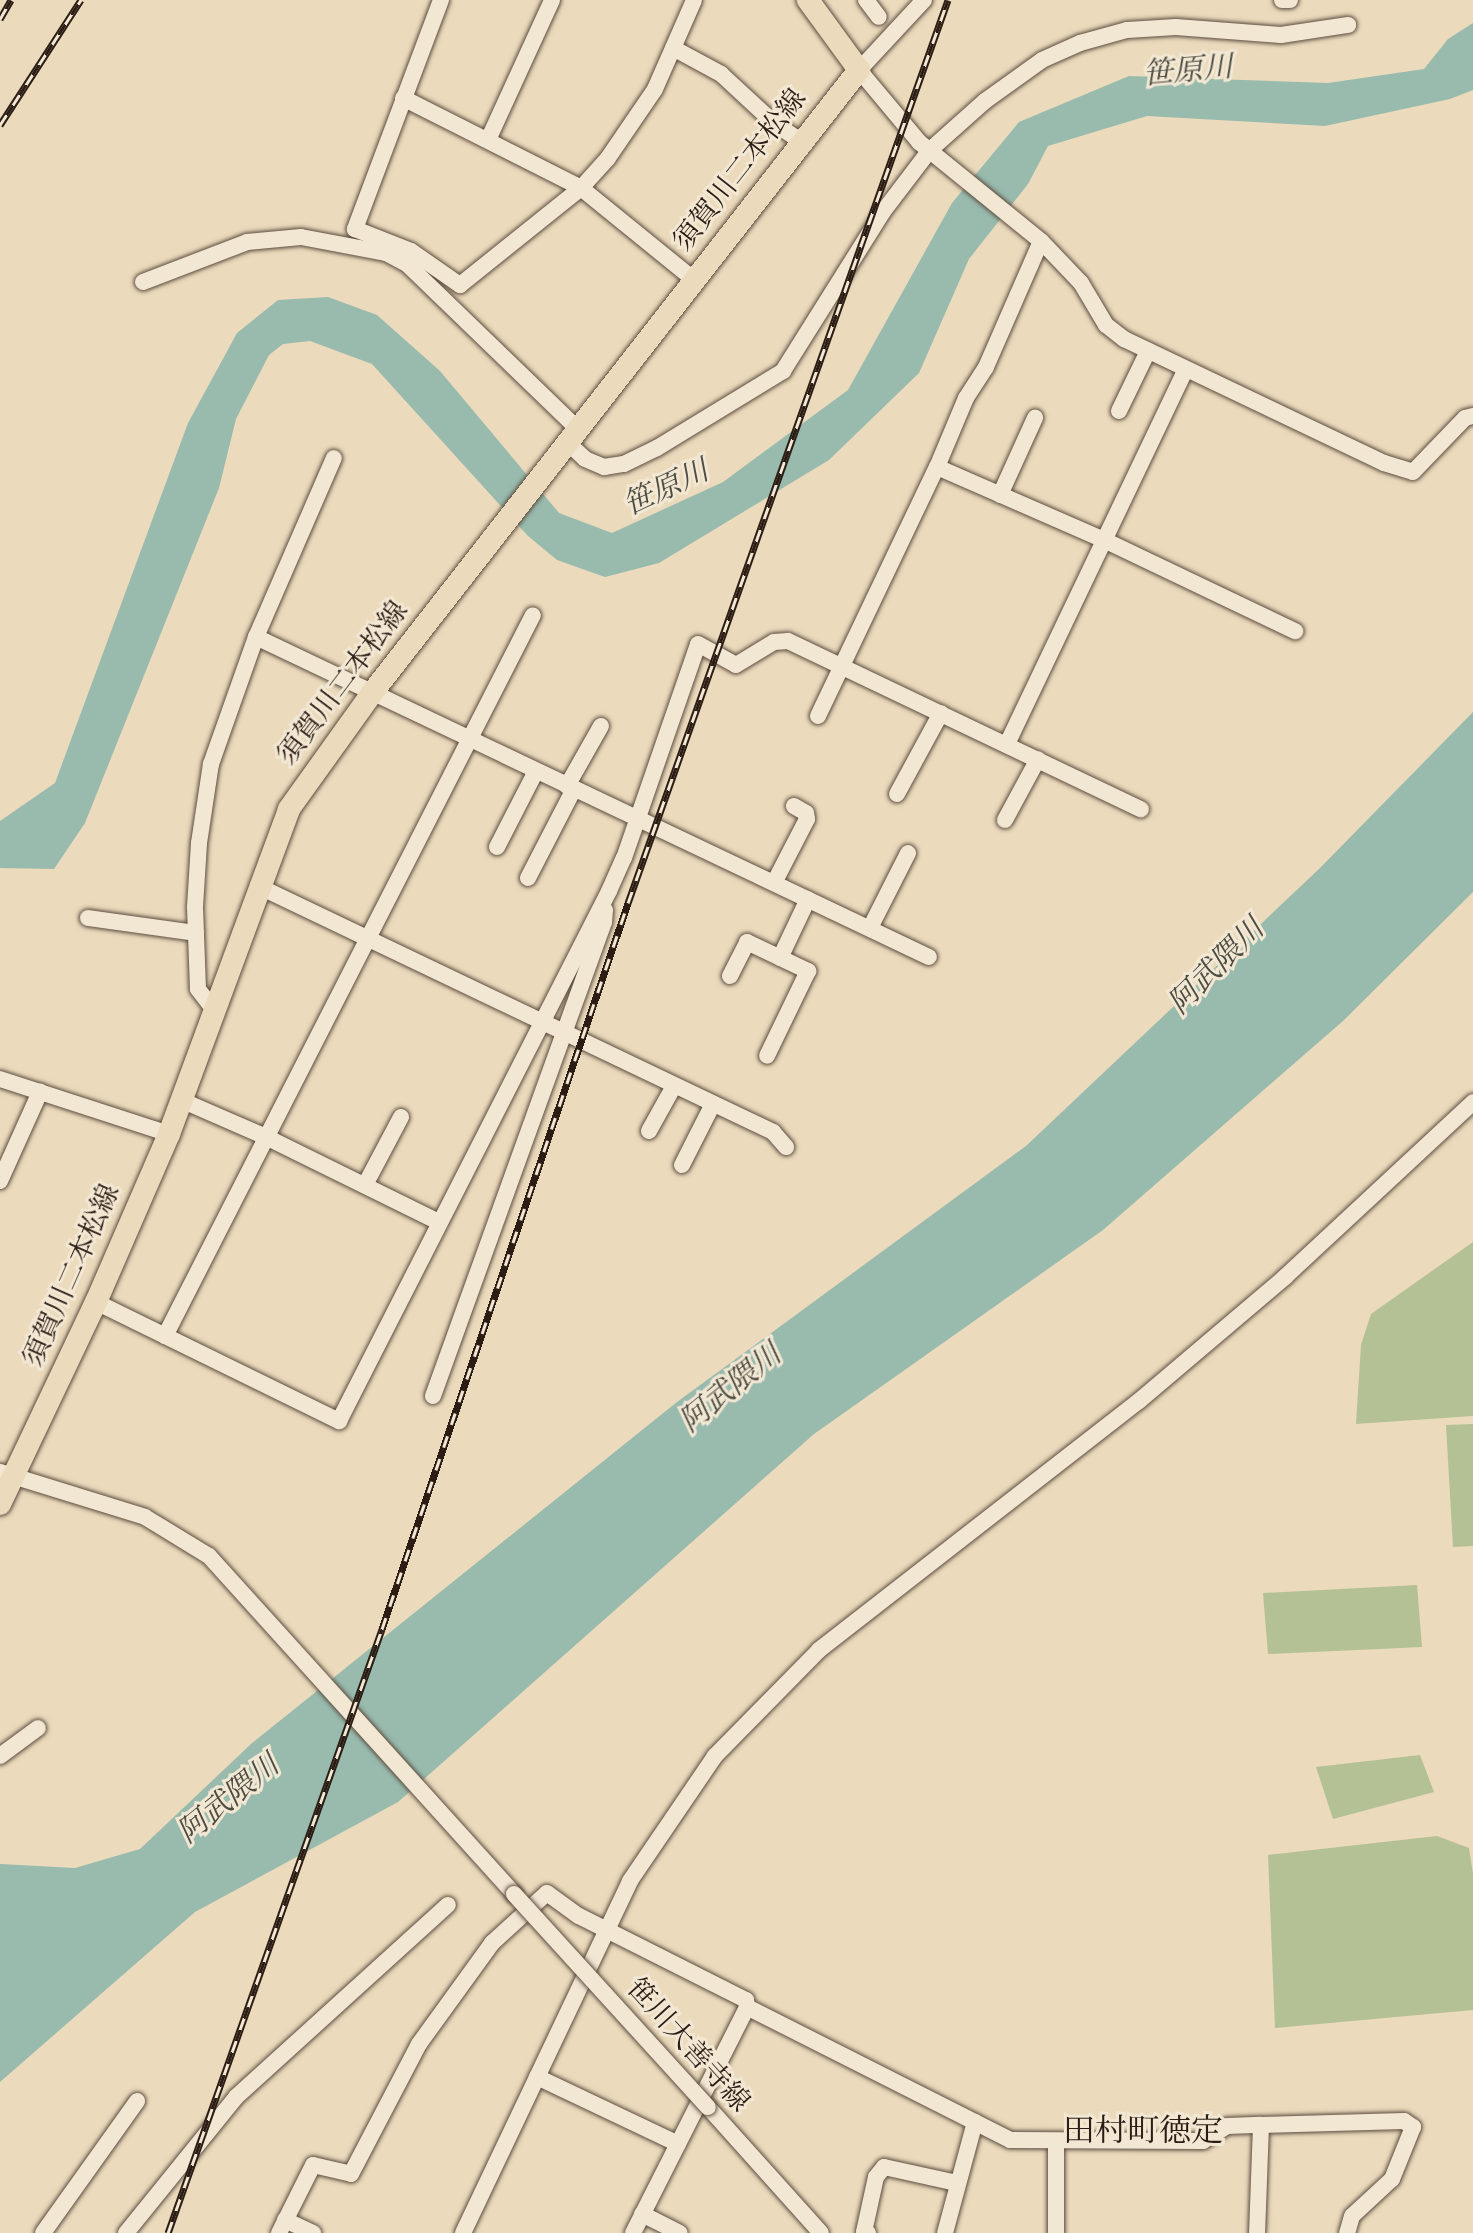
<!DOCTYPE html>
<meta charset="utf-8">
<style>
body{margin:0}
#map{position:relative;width:1473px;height:2233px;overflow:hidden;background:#ebdabc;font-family:"Sorts Mill Goudy","Noto Serif JP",serif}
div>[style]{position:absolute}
.green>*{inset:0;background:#b3c194}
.water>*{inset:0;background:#99bbae}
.roads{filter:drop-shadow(0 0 2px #5b4c3e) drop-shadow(0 0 2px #5b4c3e)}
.minor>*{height:16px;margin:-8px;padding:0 8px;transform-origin:8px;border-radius:8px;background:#f2e7d3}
.major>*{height:22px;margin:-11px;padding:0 11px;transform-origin:11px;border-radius:11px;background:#ebdabc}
.rail>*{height:7px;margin-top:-3.5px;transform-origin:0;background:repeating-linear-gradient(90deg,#f2e7d3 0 12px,#2b1d14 0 24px);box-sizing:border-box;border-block:2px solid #2b1d14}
.bridges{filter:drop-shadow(0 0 2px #5b4c3e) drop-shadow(0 0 2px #5b4c3e)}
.minor-bridge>*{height:16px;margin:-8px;padding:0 8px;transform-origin:8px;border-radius:8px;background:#f2e7d3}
span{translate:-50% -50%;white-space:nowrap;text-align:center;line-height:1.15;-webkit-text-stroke:6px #f2e7d3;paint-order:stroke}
.street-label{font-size:28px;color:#2b1d14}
.water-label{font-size:30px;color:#4c4c42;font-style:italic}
.quarter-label{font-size:32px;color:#2b1d14}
</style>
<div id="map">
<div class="green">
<div style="clip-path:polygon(1473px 1242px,1473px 1416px,1356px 1424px,1361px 1345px,1371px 1314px)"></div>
<div style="clip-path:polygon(1473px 1424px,1473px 1546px,1453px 1547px,1446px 1425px)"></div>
<div style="clip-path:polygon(1417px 1585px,1422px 1647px,1268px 1654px,1263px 1593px)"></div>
<div style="clip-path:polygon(1420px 1755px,1434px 1792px,1333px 1819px,1316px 1767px)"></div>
<div style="clip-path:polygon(1437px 1836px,1469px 1848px,1473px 1874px,1473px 2010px,1275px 2028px,1268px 1855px)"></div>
</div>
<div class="water">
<div style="clip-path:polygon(1473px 23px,1473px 90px,1450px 99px,1325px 126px,1147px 116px,1048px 146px,1028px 184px,969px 259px,919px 373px,829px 460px,659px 563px,605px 577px,557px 560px,528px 536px,372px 364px,310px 341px,283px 344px,269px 355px,236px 419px,219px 488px,85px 823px,54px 869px,0 868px,0 821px,55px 783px,188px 423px,237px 333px,278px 300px,328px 297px,377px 315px,440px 371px,559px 513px,612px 533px,723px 482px,848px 390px,952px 203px,1019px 122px,1129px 76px,1328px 83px,1424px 69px,1448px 39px)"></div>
<div style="clip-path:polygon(1473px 712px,1473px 892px,1343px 1021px,1103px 1230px,814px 1434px,398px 1802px,195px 1912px,0 2082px,0 1864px,75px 1868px,140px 1849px,251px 1744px,677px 1402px,1026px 1146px,1320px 868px)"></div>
</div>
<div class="roads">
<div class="minor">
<div style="left:441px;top:0;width:245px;rotate:110.6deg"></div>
<div style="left:355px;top:229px;width:60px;rotate:21.4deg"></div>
<div style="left:411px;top:251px;width:60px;rotate:34.8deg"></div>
<div style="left:460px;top:285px;width:155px;rotate:-38.7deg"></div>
<div style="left:581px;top:188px;width:40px;rotate:-48deg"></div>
<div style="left:608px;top:158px;width:83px;rotate:-55.7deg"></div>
<div style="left:655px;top:89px;width:97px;rotate:-66.3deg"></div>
<div style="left:866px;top:0;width:21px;rotate:53deg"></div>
<div style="left:924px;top:0;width:96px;rotate:132.9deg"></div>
<div style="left:859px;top:70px;width:94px;rotate:50.2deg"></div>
<div style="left:919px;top:142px;width:157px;rotate:39.1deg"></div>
<div style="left:1041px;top:241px;width:58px;rotate:46.4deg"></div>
<div style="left:1081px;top:283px;width:49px;rotate:59.2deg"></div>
<div style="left:1106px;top:325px;width:23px;rotate:38deg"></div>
<div style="left:1124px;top:339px;width:288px;rotate:25.5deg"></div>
<div style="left:1384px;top:463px;width:30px;rotate:17deg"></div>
<div style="left:1413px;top:472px;width:75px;rotate:-46.1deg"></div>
<div style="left:1465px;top:418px;width:8px;rotate:-14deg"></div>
<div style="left:1282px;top:0;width:8px"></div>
<div style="left:673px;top:48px;width:55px;rotate:28.4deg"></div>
<div style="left:721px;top:74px;width:72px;rotate:42.8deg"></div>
<div style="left:774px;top:123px;width:34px;rotate:34deg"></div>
<div style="left:403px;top:98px;width:199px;rotate:26.8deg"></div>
<div style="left:581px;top:188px;width:144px;rotate:39.1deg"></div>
<div style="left:488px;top:140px;width:154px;rotate:-65.4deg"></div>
<div style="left:143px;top:282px;width:111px;rotate:-21deg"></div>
<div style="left:247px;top:242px;width:54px;rotate:-5.3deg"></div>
<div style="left:301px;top:237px;width:86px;rotate:10.7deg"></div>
<div style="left:386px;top:253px;width:24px;rotate:28deg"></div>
<div style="left:407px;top:264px;width:236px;rotate:44deg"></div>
<div style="left:1119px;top:411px;width:67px;rotate:-64.2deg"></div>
<div style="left:568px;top:443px;width:23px;rotate:43deg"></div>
<div style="left:585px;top:459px;width:21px;rotate:23deg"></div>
<div style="left:604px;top:467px;width:20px;rotate:-9deg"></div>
<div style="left:624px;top:464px;width:37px;rotate:-26deg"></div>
<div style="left:657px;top:448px;width:148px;rotate:-31.4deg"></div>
<div style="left:783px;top:371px;width:186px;rotate:-57.9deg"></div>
<div style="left:882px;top:213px;width:79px;rotate:-52.7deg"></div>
<div style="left:930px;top:150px;width:74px;rotate:-41.7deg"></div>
<div style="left:985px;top:101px;width:70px;rotate:-35.7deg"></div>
<div style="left:1042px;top:60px;width:42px;rotate:-24.1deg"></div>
<div style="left:1080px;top:43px;width:49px;rotate:-15.5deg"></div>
<div style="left:1127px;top:30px;width:49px;rotate:-3.5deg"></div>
<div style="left:1176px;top:27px;width:105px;rotate:4.4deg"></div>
<div style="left:1281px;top:35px;width:68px;rotate:-8.5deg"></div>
<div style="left:937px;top:467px;width:182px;rotate:23.6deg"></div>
<div style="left:1104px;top:540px;width:212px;rotate:25.5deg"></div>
<div style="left:1000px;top:495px;width:85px;rotate:-65.6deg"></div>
<div style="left:256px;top:637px;width:745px;rotate:25.43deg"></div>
<div style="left:818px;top:716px;width:276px;rotate:-64.5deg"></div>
<div style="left:937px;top:467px;width:75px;rotate:-67.2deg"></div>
<div style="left:966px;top:398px;width:37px;rotate:-57deg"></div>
<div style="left:986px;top:367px;width:137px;rotate:-66.4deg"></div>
<div style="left:1007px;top:744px;width:414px;rotate:-64.5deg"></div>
<div style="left:567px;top:786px;width:69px;rotate:-60.5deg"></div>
<div style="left:897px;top:794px;width:92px;rotate:-61.5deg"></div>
<div style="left:1005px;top:820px;width:69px;rotate:-61.6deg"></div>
<div style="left:497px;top:847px;width:85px;rotate:-62.8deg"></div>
<div style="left:528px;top:878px;width:100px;rotate:-62.7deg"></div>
<div style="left:774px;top:883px;width:72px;rotate:-62.7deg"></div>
<div style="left:807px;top:819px;width:6px;rotate:-99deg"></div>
<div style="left:806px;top:813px;width:14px;rotate:-150deg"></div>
<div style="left:258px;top:886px;width:571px;rotate:25.53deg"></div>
<div style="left:773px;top:1132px;width:20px;rotate:49deg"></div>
<div style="left:88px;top:918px;width:109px;rotate:7.9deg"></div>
<div style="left:870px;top:928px;width:84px;rotate:-63.1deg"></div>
<div style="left:780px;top:958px;width:65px;rotate:-64.6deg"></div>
<div style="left:730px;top:976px;width:38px;rotate:-63deg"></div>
<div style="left:747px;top:942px;width:68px;rotate:25.4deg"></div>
<div style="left:808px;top:971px;width:94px;rotate:115.8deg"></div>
<div style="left:215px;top:1011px;width:28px;rotate:-128deg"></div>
<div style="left:198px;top:989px;width:82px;rotate:-92.1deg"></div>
<div style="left:195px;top:907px;width:64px;rotate:-86.4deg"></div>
<div style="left:199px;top:843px;width:80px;rotate:-81.4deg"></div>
<div style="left:211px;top:764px;width:135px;rotate:-70.5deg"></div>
<div style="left:256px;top:637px;width:195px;rotate:-66.5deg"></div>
<div style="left:0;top:1079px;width:178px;rotate:18deg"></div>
<div style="left:181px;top:1100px;width:93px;rotate:23.5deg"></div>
<div style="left:266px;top:1137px;width:193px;rotate:26.2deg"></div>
<div style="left:649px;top:1131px;width:51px;rotate:-60.9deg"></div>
<div style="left:682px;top:1165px;width:68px;rotate:-63.1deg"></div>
<div style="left:0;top:1181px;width:98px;rotate:-65.8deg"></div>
<div style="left:365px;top:1185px;width:77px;rotate:-62.1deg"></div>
<div style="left:96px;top:1302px;width:271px;rotate:26.1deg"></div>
<div style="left:339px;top:1421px;width:595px;rotate:-63deg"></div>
<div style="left:609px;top:891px;width:36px;rotate:-66deg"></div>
<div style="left:624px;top:858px;width:226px;rotate:-70.9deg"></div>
<div style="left:698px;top:644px;width:43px;rotate:28.9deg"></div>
<div style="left:736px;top:665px;width:44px;rotate:-31.2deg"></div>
<div style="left:774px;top:642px;width:14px;rotate:-4deg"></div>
<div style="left:788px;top:641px;width:391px;rotate:25.5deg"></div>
<div style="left:165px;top:1336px;width:809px;rotate:-62.96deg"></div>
<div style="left:433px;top:1396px;width:504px;rotate:-70.16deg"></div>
<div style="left:604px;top:922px;width:12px;rotate:-85deg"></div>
<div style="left:0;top:1472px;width:152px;rotate:17.2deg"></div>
<div style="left:145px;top:1517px;width:75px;rotate:31.4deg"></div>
<div style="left:209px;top:1556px;width:455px;rotate:47.9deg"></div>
<div style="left:0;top:1756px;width:47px;rotate:-36.4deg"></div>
<div style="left:537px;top:2077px;width:156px;rotate:25.4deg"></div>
<div style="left:708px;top:2107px;width:169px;rotate:48.1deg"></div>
<div style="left:1261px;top:2125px;width:143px;rotate:-1.6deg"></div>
<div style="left:1404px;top:2121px;width:11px;rotate:34deg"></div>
<div style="left:1413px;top:2127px;width:56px;rotate:112deg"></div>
<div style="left:1392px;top:2179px;width:54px;rotate:137.2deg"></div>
<div style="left:1352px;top:2216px;width:18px;rotate:106deg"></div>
<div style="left:642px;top:2214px;width:42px;rotate:26.6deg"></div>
<div style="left:285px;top:2220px;width:31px;rotate:25deg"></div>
<div style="left:43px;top:2233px;width:162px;rotate:-54.5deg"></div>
<div style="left:126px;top:2233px;width:175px;rotate:-51deg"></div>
<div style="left:236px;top:2097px;width:286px;rotate:-42.2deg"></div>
<div style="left:279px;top:2233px;width:76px;rotate:-63.4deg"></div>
<div style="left:313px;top:2165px;width:39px;rotate:13deg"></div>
<div style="left:351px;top:2174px;width:147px;rotate:-62.4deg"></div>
<div style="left:419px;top:2044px;width:125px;rotate:-54.1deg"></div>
<div style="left:492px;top:1943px;width:74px;rotate:-42.3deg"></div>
<div style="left:547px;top:1893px;width:39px;rotate:36deg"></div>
<div style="left:579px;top:1916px;width:187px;rotate:26.7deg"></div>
<div style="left:746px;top:2000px;width:7px;rotate:82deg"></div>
<div style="left:747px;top:2007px;width:295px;rotate:26.8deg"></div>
<div style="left:1010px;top:2140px;width:193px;rotate:0.3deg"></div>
<div style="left:1203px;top:2141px;width:28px;rotate:-32deg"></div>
<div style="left:1227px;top:2126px;width:34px;rotate:-2deg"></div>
<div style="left:1261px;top:2125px;width:108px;rotate:92.1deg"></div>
<div style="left:463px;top:2233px;width:390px;rotate:-64.6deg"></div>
<div style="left:630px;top:1881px;width:151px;rotate:-55.8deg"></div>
<div style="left:715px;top:1756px;width:148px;rotate:-45.5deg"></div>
<div style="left:819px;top:1650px;width:405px;rotate:-37.9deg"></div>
<div style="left:1139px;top:1401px;width:192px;rotate:-40.3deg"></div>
<div style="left:1285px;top:1277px;width:257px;rotate:-42.9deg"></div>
<div style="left:633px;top:2233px;width:253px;rotate:-63.2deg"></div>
<div style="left:868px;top:2233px;width:4px;rotate:-166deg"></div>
<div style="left:864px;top:2232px;width:56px;rotate:-77.7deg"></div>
<div style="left:876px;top:2177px;width:13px;rotate:-51deg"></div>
<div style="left:884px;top:2167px;width:75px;rotate:12.4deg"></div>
<div style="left:945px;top:2233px;width:115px;rotate:-74.9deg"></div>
<div style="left:1056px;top:2233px;width:91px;rotate:-90deg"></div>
</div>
<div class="major">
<div style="left:0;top:1504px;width:224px;rotate:-64.6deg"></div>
<div style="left:96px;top:1302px;width:183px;rotate:-66.5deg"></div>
<div style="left:169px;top:1134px;width:346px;rotate:-69.7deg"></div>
<div style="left:289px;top:809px;width:143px;rotate:-54.4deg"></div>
<div style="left:372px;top:693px;width:791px;rotate:-51.99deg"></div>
<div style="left:859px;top:70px;width:87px;rotate:-126.1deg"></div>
</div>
</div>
<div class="rail">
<div style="left:0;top:19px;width:22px;rotate:-60deg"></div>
<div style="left:0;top:125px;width:149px;rotate:-57.1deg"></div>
<div style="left:168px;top:2233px;width:641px;rotate:-70.49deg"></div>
<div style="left:382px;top:1629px;width:767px;rotate:-71.28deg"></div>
<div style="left:628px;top:903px;width:958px;rotate:-70.49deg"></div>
</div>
<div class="bridges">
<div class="minor-bridge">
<div style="left:514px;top:1894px;width:288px;rotate:47.7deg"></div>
</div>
</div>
<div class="street-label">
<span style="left:741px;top:171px;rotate:-52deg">須賀川二本松線</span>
<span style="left:344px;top:684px;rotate:-53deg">須賀川二本松線</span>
<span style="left:73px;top:1276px;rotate:-66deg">須賀川二本松線</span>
<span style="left:687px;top:2046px;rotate:48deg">笹川大善寺線</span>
</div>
<div class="water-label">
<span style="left:1188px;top:73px;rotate:-5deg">笹原川</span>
<span style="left:667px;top:490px;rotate:-25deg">笹原川</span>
<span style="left:1218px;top:968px;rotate:-45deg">阿武隈川</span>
<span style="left:732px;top:1390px;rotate:-39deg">阿武隈川</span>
<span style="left:230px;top:1801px;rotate:-39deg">阿武隈川</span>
</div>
<div class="quarter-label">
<span style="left:1143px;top:2133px">田村町徳定</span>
</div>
</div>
